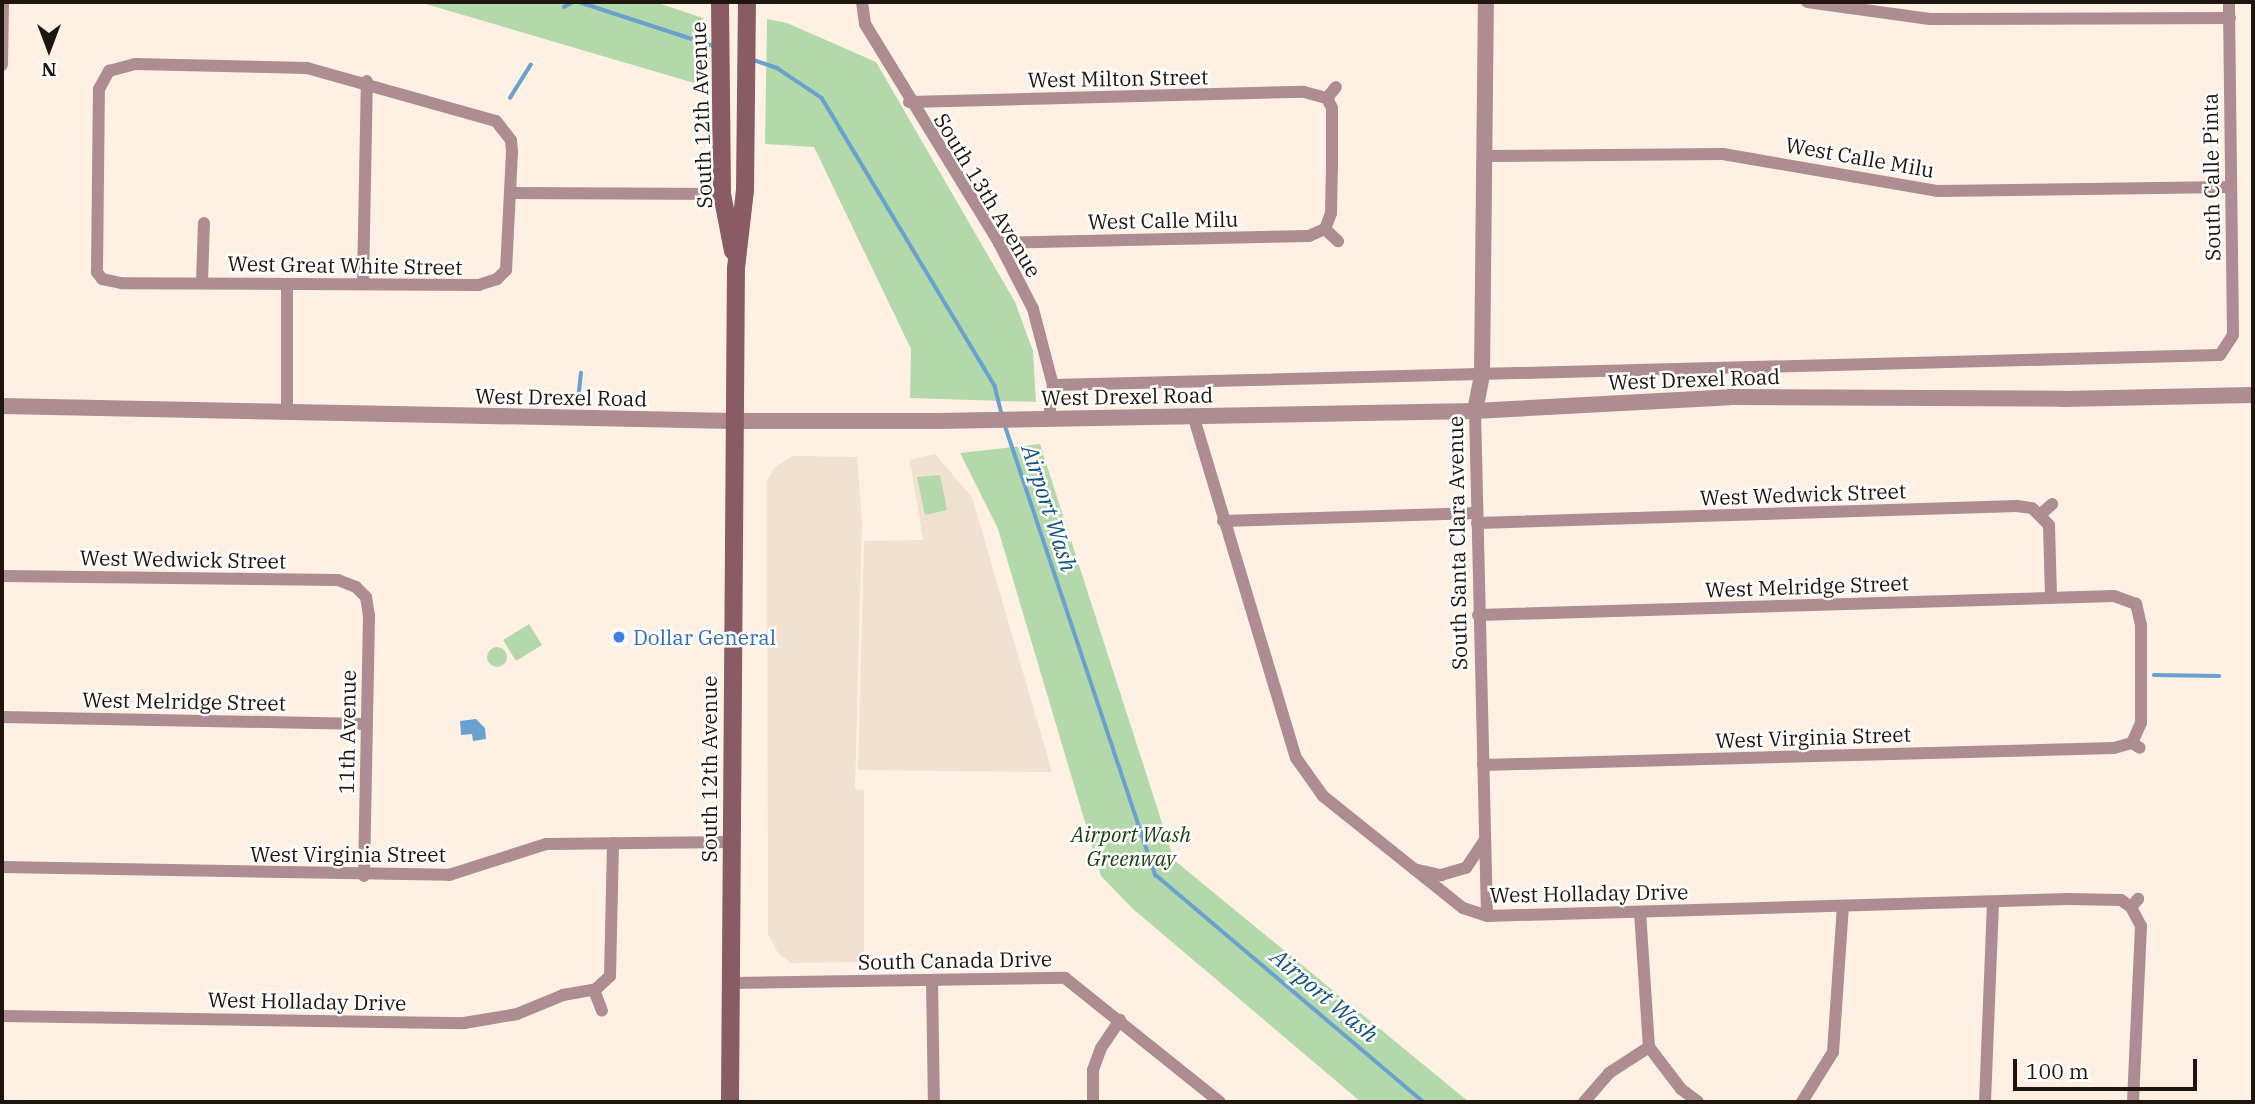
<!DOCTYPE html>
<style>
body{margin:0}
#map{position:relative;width:2255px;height:1104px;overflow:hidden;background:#fff0e4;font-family:"IBM Plex Serif",serif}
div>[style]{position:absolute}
.built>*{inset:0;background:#f2e0d1}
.green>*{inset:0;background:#b3d9aa}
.round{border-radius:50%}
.water>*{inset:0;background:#69a2d0}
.stream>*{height:3.5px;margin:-1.75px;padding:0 1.75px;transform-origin:1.75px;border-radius:1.75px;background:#69a2d0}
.minor>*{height:12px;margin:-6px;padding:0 6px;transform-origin:6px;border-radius:6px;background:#ad8c92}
.tertiary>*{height:16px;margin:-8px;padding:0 8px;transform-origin:8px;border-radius:8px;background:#ad8c92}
.secondary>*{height:18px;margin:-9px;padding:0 9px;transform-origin:9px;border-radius:9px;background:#895b64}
.dots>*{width:19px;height:19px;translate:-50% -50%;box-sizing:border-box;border:4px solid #fff;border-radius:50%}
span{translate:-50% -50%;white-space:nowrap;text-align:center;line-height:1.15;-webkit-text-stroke:5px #fff;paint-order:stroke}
.street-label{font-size:21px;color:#1e150e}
.shop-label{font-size:21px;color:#366cbe}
.left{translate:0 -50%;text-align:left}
.park-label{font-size:21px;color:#133f06;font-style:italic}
.water-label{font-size:23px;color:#10527f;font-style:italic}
.frame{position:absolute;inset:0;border:4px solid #1e150e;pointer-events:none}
.north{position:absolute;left:14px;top:14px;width:70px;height:70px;-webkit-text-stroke:5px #fff;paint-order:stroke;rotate:180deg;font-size:19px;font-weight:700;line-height:28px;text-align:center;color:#1e150e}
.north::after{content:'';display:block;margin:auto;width:24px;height:32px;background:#1e150e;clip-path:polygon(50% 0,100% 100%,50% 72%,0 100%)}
.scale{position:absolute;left:2013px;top:1059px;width:184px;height:32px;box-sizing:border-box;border:4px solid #1e150e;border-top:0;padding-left:9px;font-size:21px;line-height:24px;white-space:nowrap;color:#1e150e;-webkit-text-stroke:5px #fff;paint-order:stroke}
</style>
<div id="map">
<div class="built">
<div style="clip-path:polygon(935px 454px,972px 497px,1052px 772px,858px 770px,864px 541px,923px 540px,910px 460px)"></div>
<div style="clip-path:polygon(793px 456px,857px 457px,862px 522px,855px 789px,864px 790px,864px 962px,791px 963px,778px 953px,768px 934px,767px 480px,775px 467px)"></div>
</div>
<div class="green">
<div style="clip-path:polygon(419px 2px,655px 2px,703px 18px,701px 85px)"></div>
<div style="clip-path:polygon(767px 19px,787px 23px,876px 62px,1015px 302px,1033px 351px,1036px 402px,910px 398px,911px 349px,814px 147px,765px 144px)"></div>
<div style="clip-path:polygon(1040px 444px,1174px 860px,1469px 1102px,1361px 1102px,1133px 909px,1101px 876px,998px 529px,960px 453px)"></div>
<div style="clip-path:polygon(940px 475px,947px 510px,925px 515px,917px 477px)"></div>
<div style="clip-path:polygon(529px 624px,542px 645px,516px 661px,503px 640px)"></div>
<div class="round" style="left:487px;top:647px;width:20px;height:20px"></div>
</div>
<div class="water">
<div style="clip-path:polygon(476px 719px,485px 728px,486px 739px,473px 741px,472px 734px,461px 735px,460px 721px)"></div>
</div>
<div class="stream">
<div style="left:579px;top:2px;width:142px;rotate:18.1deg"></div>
<div style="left:564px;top:7px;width:10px;rotate:-29deg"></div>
<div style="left:751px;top:59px;width:28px;rotate:19deg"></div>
<div style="left:777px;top:68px;width:54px;rotate:33.7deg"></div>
<div style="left:822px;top:98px;width:336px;rotate:59deg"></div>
<div style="left:995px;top:386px;width:29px;rotate:76deg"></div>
<div style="left:510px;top:98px;width:39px;rotate:-58deg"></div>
<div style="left:578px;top:401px;width:28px;rotate:-84deg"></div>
<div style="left:1005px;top:425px;width:475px;rotate:71.5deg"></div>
<div style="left:1156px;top:875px;width:351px;rotate:40.3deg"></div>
<div style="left:2154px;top:675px;width:65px;rotate:0.9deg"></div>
</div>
<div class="minor">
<div style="left:862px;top:2px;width:22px;rotate:82deg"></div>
<div style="left:865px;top:24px;width:257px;rotate:58.5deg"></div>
<div style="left:999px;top:243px;width:74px;rotate:62.7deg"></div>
<div style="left:1033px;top:309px;width:79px;rotate:75.3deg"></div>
<div style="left:1053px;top:385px;width:33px;rotate:97deg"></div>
<div style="left:1807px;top:2px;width:124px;rotate:7.9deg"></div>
<div style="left:1930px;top:19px;width:300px;rotate:-0.2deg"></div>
<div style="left:135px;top:64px;width:172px;rotate:1.3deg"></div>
<div style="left:307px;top:68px;width:196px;rotate:15.7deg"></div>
<div style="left:496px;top:121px;width:24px;rotate:52deg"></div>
<div style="left:511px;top:140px;width:12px;rotate:85deg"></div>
<div style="left:512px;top:152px;width:118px;rotate:92.9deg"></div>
<div style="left:506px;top:270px;width:13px;rotate:135deg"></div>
<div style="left:497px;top:279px;width:19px;rotate:162deg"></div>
<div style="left:479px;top:285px;width:358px;rotate:-179.7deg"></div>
<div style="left:121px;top:283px;width:19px;rotate:-168deg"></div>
<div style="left:102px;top:279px;width:9px;rotate:-126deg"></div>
<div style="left:97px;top:272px;width:183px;rotate:-89.4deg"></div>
<div style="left:99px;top:89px;width:21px;rotate:-61deg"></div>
<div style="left:109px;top:71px;width:27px;rotate:-15deg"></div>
<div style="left:2px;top:65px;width:63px;rotate:-89.1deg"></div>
<div style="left:1327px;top:98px;width:14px;rotate:-51deg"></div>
<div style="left:909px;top:102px;width:395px;rotate:-1.5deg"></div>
<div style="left:1304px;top:92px;width:24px;rotate:15deg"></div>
<div style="left:1486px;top:156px;width:237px;rotate:-0.5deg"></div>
<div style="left:1723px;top:154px;width:217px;rotate:9.8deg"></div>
<div style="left:1937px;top:191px;width:292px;rotate:-0.8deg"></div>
<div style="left:510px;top:193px;width:212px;rotate:0.3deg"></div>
<div style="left:1325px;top:229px;width:17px;rotate:-69deg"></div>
<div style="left:1331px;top:213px;width:46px;rotate:-88.8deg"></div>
<div style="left:1332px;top:167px;width:59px;rotate:-90deg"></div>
<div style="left:1332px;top:108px;width:11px;rotate:-117deg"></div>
<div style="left:1325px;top:229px;width:18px;rotate:43deg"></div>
<div style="left:999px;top:243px;width:310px;rotate:-1.3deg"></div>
<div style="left:1309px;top:236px;width:17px;rotate:-24deg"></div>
<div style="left:202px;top:282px;width:59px;rotate:-88.1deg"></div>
<div style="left:363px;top:283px;width:202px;rotate:-88.9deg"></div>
<div style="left:287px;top:284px;width:129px;rotate:90deg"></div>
<div style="left:1053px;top:385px;width:1167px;rotate:-1.47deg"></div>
<div style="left:2220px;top:355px;width:24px;rotate:-57deg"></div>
<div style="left:2233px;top:335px;width:333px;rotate:-90.7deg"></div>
<div style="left:1475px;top:411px;width:505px;rotate:88.64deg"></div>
<div style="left:1193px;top:415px;width:358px;rotate:73.3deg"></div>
<div style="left:1296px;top:758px;width:47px;rotate:54.6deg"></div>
<div style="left:1323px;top:796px;width:179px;rotate:38.7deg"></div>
<div style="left:1463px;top:908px;width:25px;rotate:18deg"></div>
<div style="left:1487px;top:916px;width:582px;rotate:-1.67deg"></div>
<div style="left:2069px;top:899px;width:52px;rotate:1.1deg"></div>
<div style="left:2121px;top:900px;width:12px;rotate:35deg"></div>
<div style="left:2041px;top:514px;width:15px;rotate:-42deg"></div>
<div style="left:1223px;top:521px;width:254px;rotate:-1.8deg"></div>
<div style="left:1477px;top:523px;width:540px;rotate:-1.8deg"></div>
<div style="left:2017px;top:506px;width:15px;rotate:8deg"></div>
<div style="left:2032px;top:508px;width:24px;rotate:45deg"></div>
<div style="left:2049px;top:525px;width:73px;rotate:88.4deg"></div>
<div style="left:2px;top:576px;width:336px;rotate:0.7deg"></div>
<div style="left:338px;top:580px;width:19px;rotate:21deg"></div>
<div style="left:356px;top:587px;width:14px;rotate:45deg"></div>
<div style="left:366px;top:597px;width:18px;rotate:81deg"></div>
<div style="left:369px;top:615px;width:261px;rotate:91.1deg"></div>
<div style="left:1478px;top:615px;width:636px;rotate:-1.71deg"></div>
<div style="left:2114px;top:596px;width:23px;rotate:20deg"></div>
<div style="left:2px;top:717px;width:363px;rotate:1.1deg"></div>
<div style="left:2132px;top:743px;width:22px;rotate:-66deg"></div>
<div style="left:2141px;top:723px;width:98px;rotate:-90deg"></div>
<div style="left:2141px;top:625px;width:22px;rotate:-103deg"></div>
<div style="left:1483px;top:765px;width:631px;rotate:-1.54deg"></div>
<div style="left:2114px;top:748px;width:19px;rotate:-16deg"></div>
<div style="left:2132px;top:743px;width:9px;rotate:32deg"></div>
<div style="left:2px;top:867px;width:447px;rotate:1deg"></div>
<div style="left:449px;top:875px;width:102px;rotate:-17.7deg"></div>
<div style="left:546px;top:844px;width:185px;rotate:-0.6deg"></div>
<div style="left:1414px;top:869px;width:28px;rotate:13deg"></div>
<div style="left:1441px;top:875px;width:26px;rotate:-16deg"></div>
<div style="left:1466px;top:868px;width:32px;rotate:-56deg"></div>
<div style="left:1640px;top:912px;width:135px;rotate:86.2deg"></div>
<div style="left:1649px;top:1047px;width:53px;rotate:52.7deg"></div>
<div style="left:1681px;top:1089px;width:21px;rotate:37deg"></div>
<div style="left:932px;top:980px;width:122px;rotate:89.1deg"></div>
<div style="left:730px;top:983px;width:335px;rotate:-0.9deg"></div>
<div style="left:1065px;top:978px;width:198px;rotate:38.7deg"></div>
<div style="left:594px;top:990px;width:22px;rotate:69deg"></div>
<div style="left:2px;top:1016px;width:462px;rotate:0.9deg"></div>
<div style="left:464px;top:1023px;width:54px;rotate:-9.6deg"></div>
<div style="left:517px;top:1014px;width:50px;rotate:-22.4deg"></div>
<div style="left:563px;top:995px;width:34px;rotate:-10deg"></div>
<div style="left:596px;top:989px;width:19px;rotate:-43deg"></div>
<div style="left:610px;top:976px;width:133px;rotate:-88.7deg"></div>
<div style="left:1093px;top:1102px;width:32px;rotate:-90deg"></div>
<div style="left:1093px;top:1070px;width:23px;rotate:-70deg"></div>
<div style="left:1101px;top:1048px;width:34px;rotate:-56deg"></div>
<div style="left:1584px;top:1102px;width:38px;rotate:-49deg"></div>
<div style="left:1609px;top:1073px;width:48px;rotate:-33deg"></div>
<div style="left:1802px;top:1102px;width:59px;rotate:-58.2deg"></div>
<div style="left:1833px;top:1052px;width:146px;rotate:-86.1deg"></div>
<div style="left:1985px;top:1102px;width:199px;rotate:-87.7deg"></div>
<div style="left:2133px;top:1102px;width:176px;rotate:-87.4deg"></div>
<div style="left:2141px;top:926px;width:21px;rotate:-118deg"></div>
<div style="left:2131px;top:907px;width:11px;rotate:-49deg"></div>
</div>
<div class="tertiary">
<div style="left:2px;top:406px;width:732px;rotate:1.17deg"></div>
<div style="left:734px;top:421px;width:203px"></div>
<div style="left:937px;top:421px;width:538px;rotate:-1.06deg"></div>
<div style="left:1475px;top:411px;width:255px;rotate:-3.1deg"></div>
<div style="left:1730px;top:397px;width:333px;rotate:0.3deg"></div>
<div style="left:2063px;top:399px;width:190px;rotate:-1.2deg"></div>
<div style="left:1475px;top:411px;width:38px;rotate:-79deg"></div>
<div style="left:1482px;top:374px;width:372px;rotate:-89.4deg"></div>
</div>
<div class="secondary">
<div style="left:720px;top:2px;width:192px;rotate:89.4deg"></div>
<div style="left:722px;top:194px;width:58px;rotate:79.1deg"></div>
<div style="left:730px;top:1102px;width:834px;rotate:-89.59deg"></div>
<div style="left:736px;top:268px;width:79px;rotate:-83.4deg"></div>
<div style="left:745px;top:190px;width:188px;rotate:-89.4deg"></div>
</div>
<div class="dots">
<div style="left:619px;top:637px;background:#3f7fe0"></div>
</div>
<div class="street-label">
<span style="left:1118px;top:78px;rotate:-1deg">West Milton Street</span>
<span style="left:701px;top:115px;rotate:-92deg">South 12th Avenue</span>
<span style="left:1860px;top:157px;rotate:10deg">West Calle Milu</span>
<span style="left:2211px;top:177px;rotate:-91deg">South Calle Pinta</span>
<span style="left:988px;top:195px;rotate:59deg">South 13th Avenue</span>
<span style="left:1163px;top:220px;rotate:-1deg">West Calle Milu</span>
<span style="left:345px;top:265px;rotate:1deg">West Great White Street</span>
<span style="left:1694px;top:379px;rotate:-2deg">West Drexel Road</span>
<span style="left:1127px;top:396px;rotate:-1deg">West Drexel Road</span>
<span style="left:561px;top:397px;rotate:1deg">West Drexel Road</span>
<span style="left:1803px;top:494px;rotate:-2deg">West Wedwick Street</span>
<span style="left:1457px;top:543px;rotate:-91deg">South Santa Clara Avenue</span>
<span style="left:183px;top:559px;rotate:1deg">West Wedwick Street</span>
<span style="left:1807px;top:586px;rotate:-2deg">West Melridge Street</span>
<span style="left:184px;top:701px;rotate:1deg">West Melridge Street</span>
<span style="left:347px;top:732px;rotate:-89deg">11th Avenue</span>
<span style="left:1813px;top:737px;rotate:-2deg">West Virginia Street</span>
<span style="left:709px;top:769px;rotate:-90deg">South 12th Avenue</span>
<span style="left:348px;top:854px">West Virginia Street</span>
<span style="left:1589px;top:893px;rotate:-1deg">West Holladay Drive</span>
<span style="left:955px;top:960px;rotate:-1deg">South Canada Drive</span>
<span style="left:307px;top:1001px;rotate:1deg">West Holladay Drive</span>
</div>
<div class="shop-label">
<span class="left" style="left:633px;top:637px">Dollar General</span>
</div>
<div class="park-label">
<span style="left:1131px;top:846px">Airport Wash<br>Greenway</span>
</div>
<div class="water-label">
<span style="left:1050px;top:508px;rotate:72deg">Airport Wash</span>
<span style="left:1325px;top:995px;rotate:40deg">Airport Wash</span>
</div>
<div class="frame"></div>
<div class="north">N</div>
<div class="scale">100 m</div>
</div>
